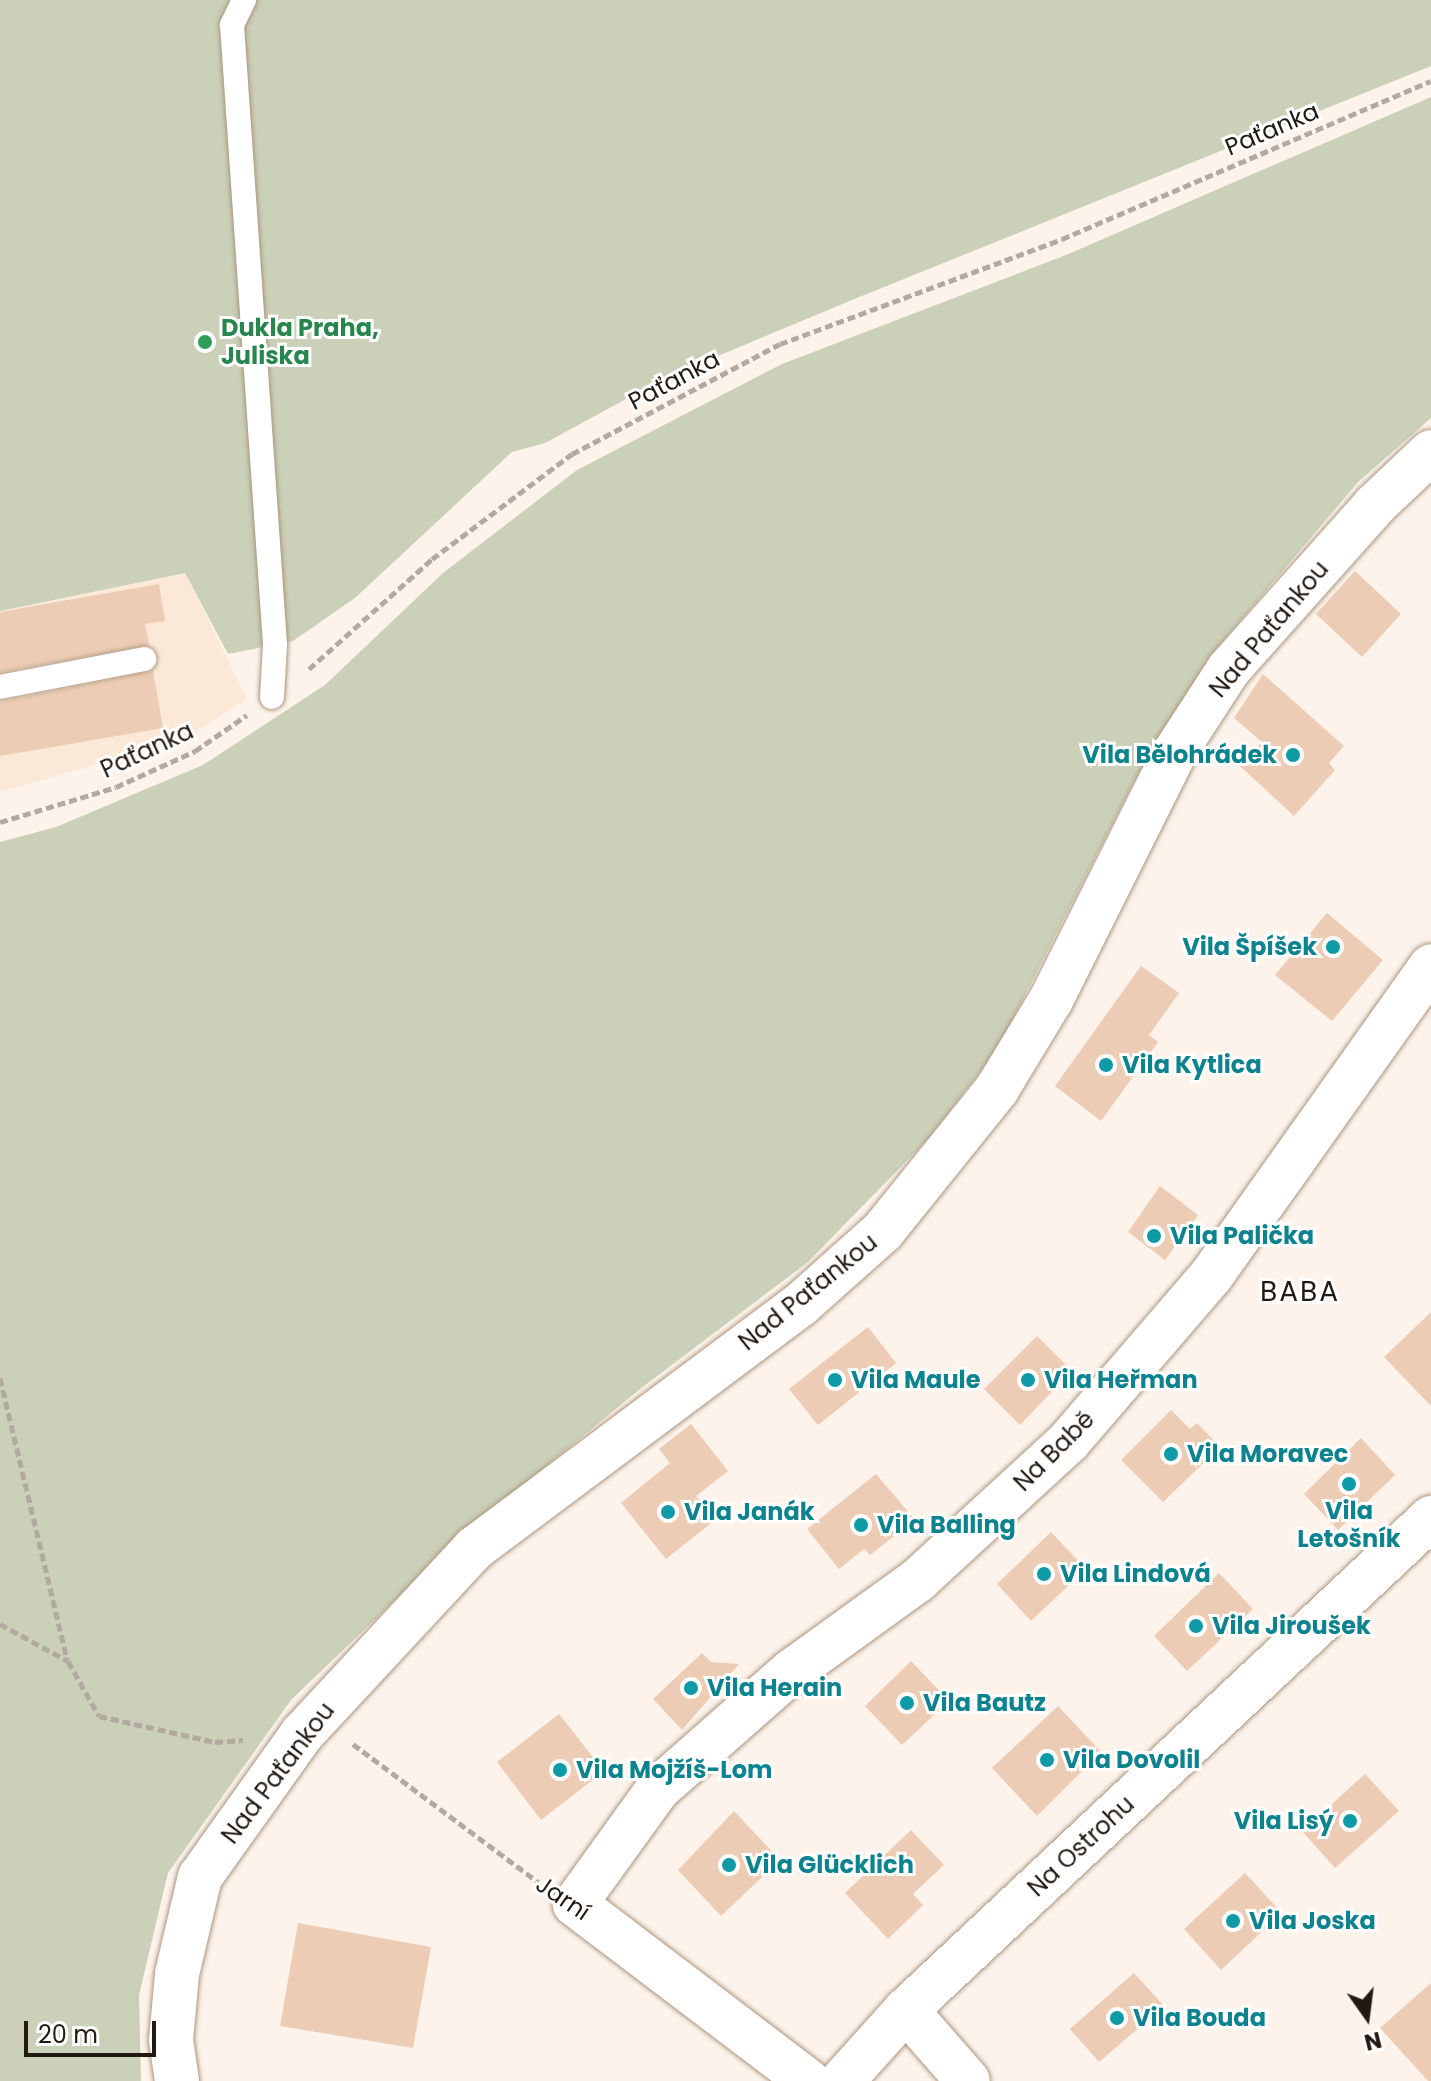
<!DOCTYPE html>
<meta charset="utf-8">
<style>
body{margin:0}
#map{position:relative;width:1431px;height:2081px;overflow:hidden;background:#fdf3ea;font-family:Poppins,sans-serif}
div>[style]{position:absolute}
.built>*{inset:0;background:#fbe8d7}
.green>*{inset:0;background:#cbd0b8}
.building>*{inset:0;background:#ecccb4}
.path>*{height:5px;margin-top:-2.5px;transform-origin:0;background:repeating-linear-gradient(90deg,#b2a9a0 0 8px,transparent 0 12px)}
.roads{filter:drop-shadow(0 0 2px #ac9580) drop-shadow(0 0 2px #ac9580)}
.lane>*{height:24px;margin:-12px;padding:0 12px;transform-origin:12px;border-radius:12px;background:#fff}
.street>*{height:44px;margin:-22px;padding:0 22px;transform-origin:22px;border-radius:22px;background:#fff}
.dots>*{width:22px;height:22px;translate:-50% -50%;box-sizing:border-box;border:4px solid #fff;border-radius:50%}
span{translate:-50% -50%;white-space:nowrap;text-align:center;line-height:1.15;-webkit-text-stroke:6px #fff;paint-order:stroke}
.street-label{font-size:24px;color:#221911}
.leisure-label{font-size:24px;color:#27864d;font-weight:700}
.left{translate:0 -50%;text-align:left}
.culture-label{font-size:24px;color:#0d838f;font-weight:700}
.right{translate:-100% -50%;text-align:right}
.quarter-label{font-size:28px;color:#221911;letter-spacing:2px}
.north{position:absolute;left:1327px;top:1977px;width:80px;height:80px;-webkit-text-stroke:6px #fff;paint-order:stroke;rotate:166deg;font-size:22px;font-weight:700;line-height:32px;text-align:center;color:#221911}
.north::after{content:'';display:block;margin:auto;width:28px;height:36px;background:#221911;clip-path:polygon(50% 0,100% 100%,50% 72%,0 100%)}
.scale{position:absolute;left:24px;top:2021px;width:132px;height:36px;box-sizing:border-box;border:4px solid #221911;border-top:0;padding-left:10px;font-size:24px;line-height:28px;white-space:nowrap;color:#221911;-webkit-text-stroke:6px #fff;paint-order:stroke}
</style>
<div id="map">
<div class="built">
<div style="clip-path:polygon(185px 573px,247px 699px,182px 740px,0 792px,0 611px)"></div>
</div>
<div class="green">
<div style="clip-path:polygon(0 0,1431px 0,1431px 66px,852px 300px,663px 379px,545px 443px,512px 452px,355px 598px,293px 641px,228px 654px,185px 573px,0 611px)"></div>
<div style="clip-path:polygon(1431px 97px,1431px 418px,1358px 482px,1208px 659px,1133px 784px,997px 1050px,929px 1138px,808px 1262px,640px 1389px,466px 1532px,291px 1700px,168px 1873px,139px 1995px,141px 2081px,0 2081px,0 842px,56px 827px,203px 765px,325px 685px,443px 573px,577px 470px,782px 364px,1066px 255px)"></div>
</div>
<div class="building">
<div style="clip-path:polygon(1355px 571px,1401px 614px,1362px 657px,1316px 614px)"></div>
<div style="clip-path:polygon(159px 584px,165px 621px,145px 624px,149px 645px,0 672px,0 612px)"></div>
<div style="clip-path:polygon(153px 671px,163px 728px,0 756px,0 702px)"></div>
<div style="clip-path:polygon(1263px 674px,1344px 746px,1329px 763px,1335px 770px,1294px 816px,1240px 766px,1262px 742px,1234px 718px)"></div>
<div style="clip-path:polygon(1327px 913px,1383px 960px,1332px 1021px,1275px 975px)"></div>
<div style="clip-path:polygon(1141px 966px,1179px 993px,1149px 1035px,1158px 1042px,1101px 1121px,1055px 1086px)"></div>
<div style="clip-path:polygon(1160px 1186px,1198px 1215px,1165px 1260px,1128px 1232px)"></div>
<div style="clip-path:polygon(1431px 1312px,1431px 1406px,1384px 1357px)"></div>
<div style="clip-path:polygon(868px 1327px,896px 1363px,818px 1425px,789px 1389px)"></div>
<div style="clip-path:polygon(1037px 1336px,1072px 1371px,1020px 1425px,984px 1389px)"></div>
<div style="clip-path:polygon(1171px 1410px,1190px 1429px,1197px 1423px,1220px 1447px,1163px 1502px,1121px 1460px)"></div>
<div style="clip-path:polygon(691px 1424px,728px 1471px,696px 1496px,715px 1520px,666px 1559px,621px 1503px,670px 1463px,659px 1449px)"></div>
<div style="clip-path:polygon(1361px 1438px,1395px 1475px,1338px 1530px,1304px 1494px)"></div>
<div style="clip-path:polygon(876px 1474px,915px 1520px,870px 1555px,864px 1549px,839px 1569px,807px 1529px)"></div>
<div style="clip-path:polygon(1051px 1532px,1086px 1569px,1031px 1621px,997px 1584px)"></div>
<div style="clip-path:polygon(1219px 1573px,1253px 1609px,1187px 1671px,1154px 1636px)"></div>
<div style="clip-path:polygon(702px 1653px,711px 1662px,739px 1664px,682px 1730px,653px 1699px)"></div>
<div style="clip-path:polygon(911px 1661px,949px 1701px,902px 1745px,865px 1706px)"></div>
<div style="clip-path:polygon(1058px 1706px,1101px 1752px,1037px 1816px,992px 1768px)"></div>
<div style="clip-path:polygon(559px 1714px,604px 1771px,541px 1820px,497px 1762px)"></div>
<div style="clip-path:polygon(1365px 1774px,1399px 1811px,1335px 1868px,1302px 1831px)"></div>
<div style="clip-path:polygon(734px 1811px,780px 1860px,721px 1916px,678px 1870px)"></div>
<div style="clip-path:polygon(911px 1830px,944px 1865px,913px 1894px,923px 1905px,888px 1939px,845px 1893px)"></div>
<div style="clip-path:polygon(1245px 1873px,1282px 1913px,1221px 1970px,1184px 1929px)"></div>
<div style="clip-path:polygon(298px 1923px,431px 1947px,413px 2048px,280px 2026px)"></div>
<div style="clip-path:polygon(1134px 1973px,1164px 2006px,1099px 2062px,1070px 2029px)"></div>
<div style="clip-path:polygon(1431px 1983px,1431px 2081px,1428px 2081px,1380px 2028px)"></div>
</div>
<div class="path">
<div style="left:309px;top:669px;width:165px;rotate:-41.8deg"></div>
<div style="left:432px;top:559px;width:175px;rotate:-36.9deg"></div>
<div style="left:572px;top:454px;width:235px;rotate:-27.9deg"></div>
<div style="left:780px;top:344px;width:301px;rotate:-20.4deg"></div>
<div style="left:1062px;top:239px;width:401px;rotate:-23.2deg"></div>
<div style="left:0;top:822px;width:121px;rotate:-16.8deg"></div>
<div style="left:116px;top:787px;width:87px;rotate:-24.5deg"></div>
<div style="left:195px;top:751px;width:63px;rotate:-34.7deg"></div>
<div style="left:0;top:1378px;width:290px;rotate:76.6deg"></div>
<div style="left:0;top:1624px;width:77px;rotate:28.6deg"></div>
<div style="left:68px;top:1661px;width:63px;rotate:60.6deg"></div>
<div style="left:99px;top:1716px;width:119px;rotate:12.6deg"></div>
<div style="left:215px;top:1742px;width:28px;rotate:-4deg"></div>
<div style="left:353px;top:1744px;width:231px;rotate:36.7deg"></div>
</div>
<div class="roads">
<div class="lane">
<div style="left:244px;top:0;width:28px;rotate:116deg"></div>
<div style="left:232px;top:25px;width:621px;rotate:86.03deg"></div>
<div style="left:275px;top:645px;width:52px;rotate:93.3deg"></div>
<div style="left:0;top:687px;width:147px;rotate:-11deg"></div>
</div>
<div class="street">
<div style="left:906px;top:2010px;width:94px;rotate:48.9deg"></div>
<div style="left:177px;top:2081px;width:41px;rotate:-98.3deg"></div>
<div style="left:171px;top:2040px;width:66px;rotate:-84.8deg"></div>
<div style="left:177px;top:1974px;width:100px;rotate:-76.7deg"></div>
<div style="left:200px;top:1877px;width:176px;rotate:-54.5deg"></div>
<div style="left:302px;top:1734px;width:254px;rotate:-47.1deg"></div>
<div style="left:475px;top:1548px;width:406px;rotate:-36.8deg"></div>
<div style="left:800px;top:1305px;width:111px;rotate:-41.7deg"></div>
<div style="left:883px;top:1231px;width:182px;rotate:-51.2deg"></div>
<div style="left:997px;top:1089px;width:104px;rotate:-58.8deg"></div>
<div style="left:1051px;top:1000px;width:277px;rotate:-63.4deg"></div>
<div style="left:1175px;top:752px;width:99px;rotate:-57deg"></div>
<div style="left:1229px;top:669px;width:220px;rotate:-48.3deg"></div>
<div style="left:1375px;top:505px;width:77px;rotate:-43.4deg"></div>
<div style="left:808px;top:2081px;width:293px;rotate:-142.8deg"></div>
<div style="left:575px;top:1904px;width:142px;rotate:-54.2deg"></div>
<div style="left:658px;top:1789px;width:179px;rotate:-41.4deg"></div>
<div style="left:792px;top:1671px;width:155px;rotate:-35.8deg"></div>
<div style="left:918px;top:1580px;width:205px;rotate:-42.6deg"></div>
<div style="left:1069px;top:1441px;width:218px;rotate:-49.3deg"></div>
<div style="left:1211px;top:1276px;width:380px;rotate:-54.6deg"></div>
<div style="left:842px;top:2081px;width:96px;rotate:-48deg"></div>
<div style="left:906px;top:2010px;width:720px;rotate:-43.14deg"></div>
</div>
</div>
<div class="dots">
<div style="left:205px;top:342px;background:#2e9e5b"></div>
<div style="left:1293px;top:755px;background:#0f9aa8"></div>
<div style="left:1333px;top:947px;background:#0f9aa8"></div>
<div style="left:1106px;top:1065px;background:#0f9aa8"></div>
<div style="left:1154px;top:1236px;background:#0f9aa8"></div>
<div style="left:835px;top:1380px;background:#0f9aa8"></div>
<div style="left:1028px;top:1380px;background:#0f9aa8"></div>
<div style="left:1171px;top:1454px;background:#0f9aa8"></div>
<div style="left:1349px;top:1484px;background:#0f9aa8"></div>
<div style="left:668px;top:1512px;background:#0f9aa8"></div>
<div style="left:861px;top:1525px;background:#0f9aa8"></div>
<div style="left:1044px;top:1574px;background:#0f9aa8"></div>
<div style="left:1196px;top:1626px;background:#0f9aa8"></div>
<div style="left:691px;top:1688px;background:#0f9aa8"></div>
<div style="left:907px;top:1703px;background:#0f9aa8"></div>
<div style="left:1047px;top:1760px;background:#0f9aa8"></div>
<div style="left:560px;top:1770px;background:#0f9aa8"></div>
<div style="left:1350px;top:1821px;background:#0f9aa8"></div>
<div style="left:729px;top:1865px;background:#0f9aa8"></div>
<div style="left:1233px;top:1921px;background:#0f9aa8"></div>
<div style="left:1117px;top:2018px;background:#0f9aa8"></div>
</div>
<div class="street-label">
<span style="left:1272px;top:129px;rotate:-23deg">Paťanka</span>
<span style="left:674px;top:380px;rotate:-28deg">Paťanka</span>
<span style="left:1269px;top:629px;rotate:-50deg">Nad Paťankou</span>
<span style="left:147px;top:750px;rotate:-25deg">Paťanka</span>
<span style="left:808px;top:1292px;rotate:-39deg">Nad Paťankou</span>
<span style="left:1054px;top:1451px;rotate:-45deg">Na Babě</span>
<span style="left:278px;top:1773px;rotate:-53deg">Nad Paťankou</span>
<span style="left:1081px;top:1846px;rotate:-43deg">Na Ostrohu</span>
<span style="left:563px;top:1898px;rotate:34deg">Jarní</span>
</div>
<div class="leisure-label">
<span class="left" style="left:221px;top:342px">Dukla Praha,<br>Juliska</span>
</div>
<div class="culture-label">
<span class="right" style="left:1277px;top:755px">Vila Bělohrádek</span>
<span class="right" style="left:1317px;top:947px">Vila Špíšek</span>
<span class="left" style="left:1122px;top:1065px">Vila Kytlica</span>
<span class="left" style="left:1170px;top:1236px">Vila Palička</span>
<span class="left" style="left:851px;top:1380px">Vila Maule</span>
<span class="left" style="left:1044px;top:1380px">Vila Heřman</span>
<span class="left" style="left:1187px;top:1454px">Vila Moravec</span>
<span style="left:1349px;top:1525px">Vila<br>Letošník</span>
<span class="left" style="left:684px;top:1512px">Vila Janák</span>
<span class="left" style="left:877px;top:1525px">Vila Balling</span>
<span class="left" style="left:1060px;top:1574px">Vila Lindová</span>
<span class="left" style="left:1212px;top:1626px">Vila Jiroušek</span>
<span class="left" style="left:707px;top:1688px">Vila Herain</span>
<span class="left" style="left:923px;top:1703px">Vila Bautz</span>
<span class="left" style="left:1063px;top:1760px">Vila Dovolil</span>
<span class="left" style="left:576px;top:1770px">Vila Mojžíš-Lom</span>
<span class="right" style="left:1334px;top:1821px">Vila Lisý</span>
<span class="left" style="left:745px;top:1865px">Vila Glücklich</span>
<span class="left" style="left:1249px;top:1921px">Vila Joska</span>
<span class="left" style="left:1133px;top:2018px">Vila Bouda</span>
</div>
<div class="quarter-label">
<span style="left:1300px;top:1292px">BABA</span>
</div>
<div class="north">N</div>
<div class="scale">20 m</div>
</div>
